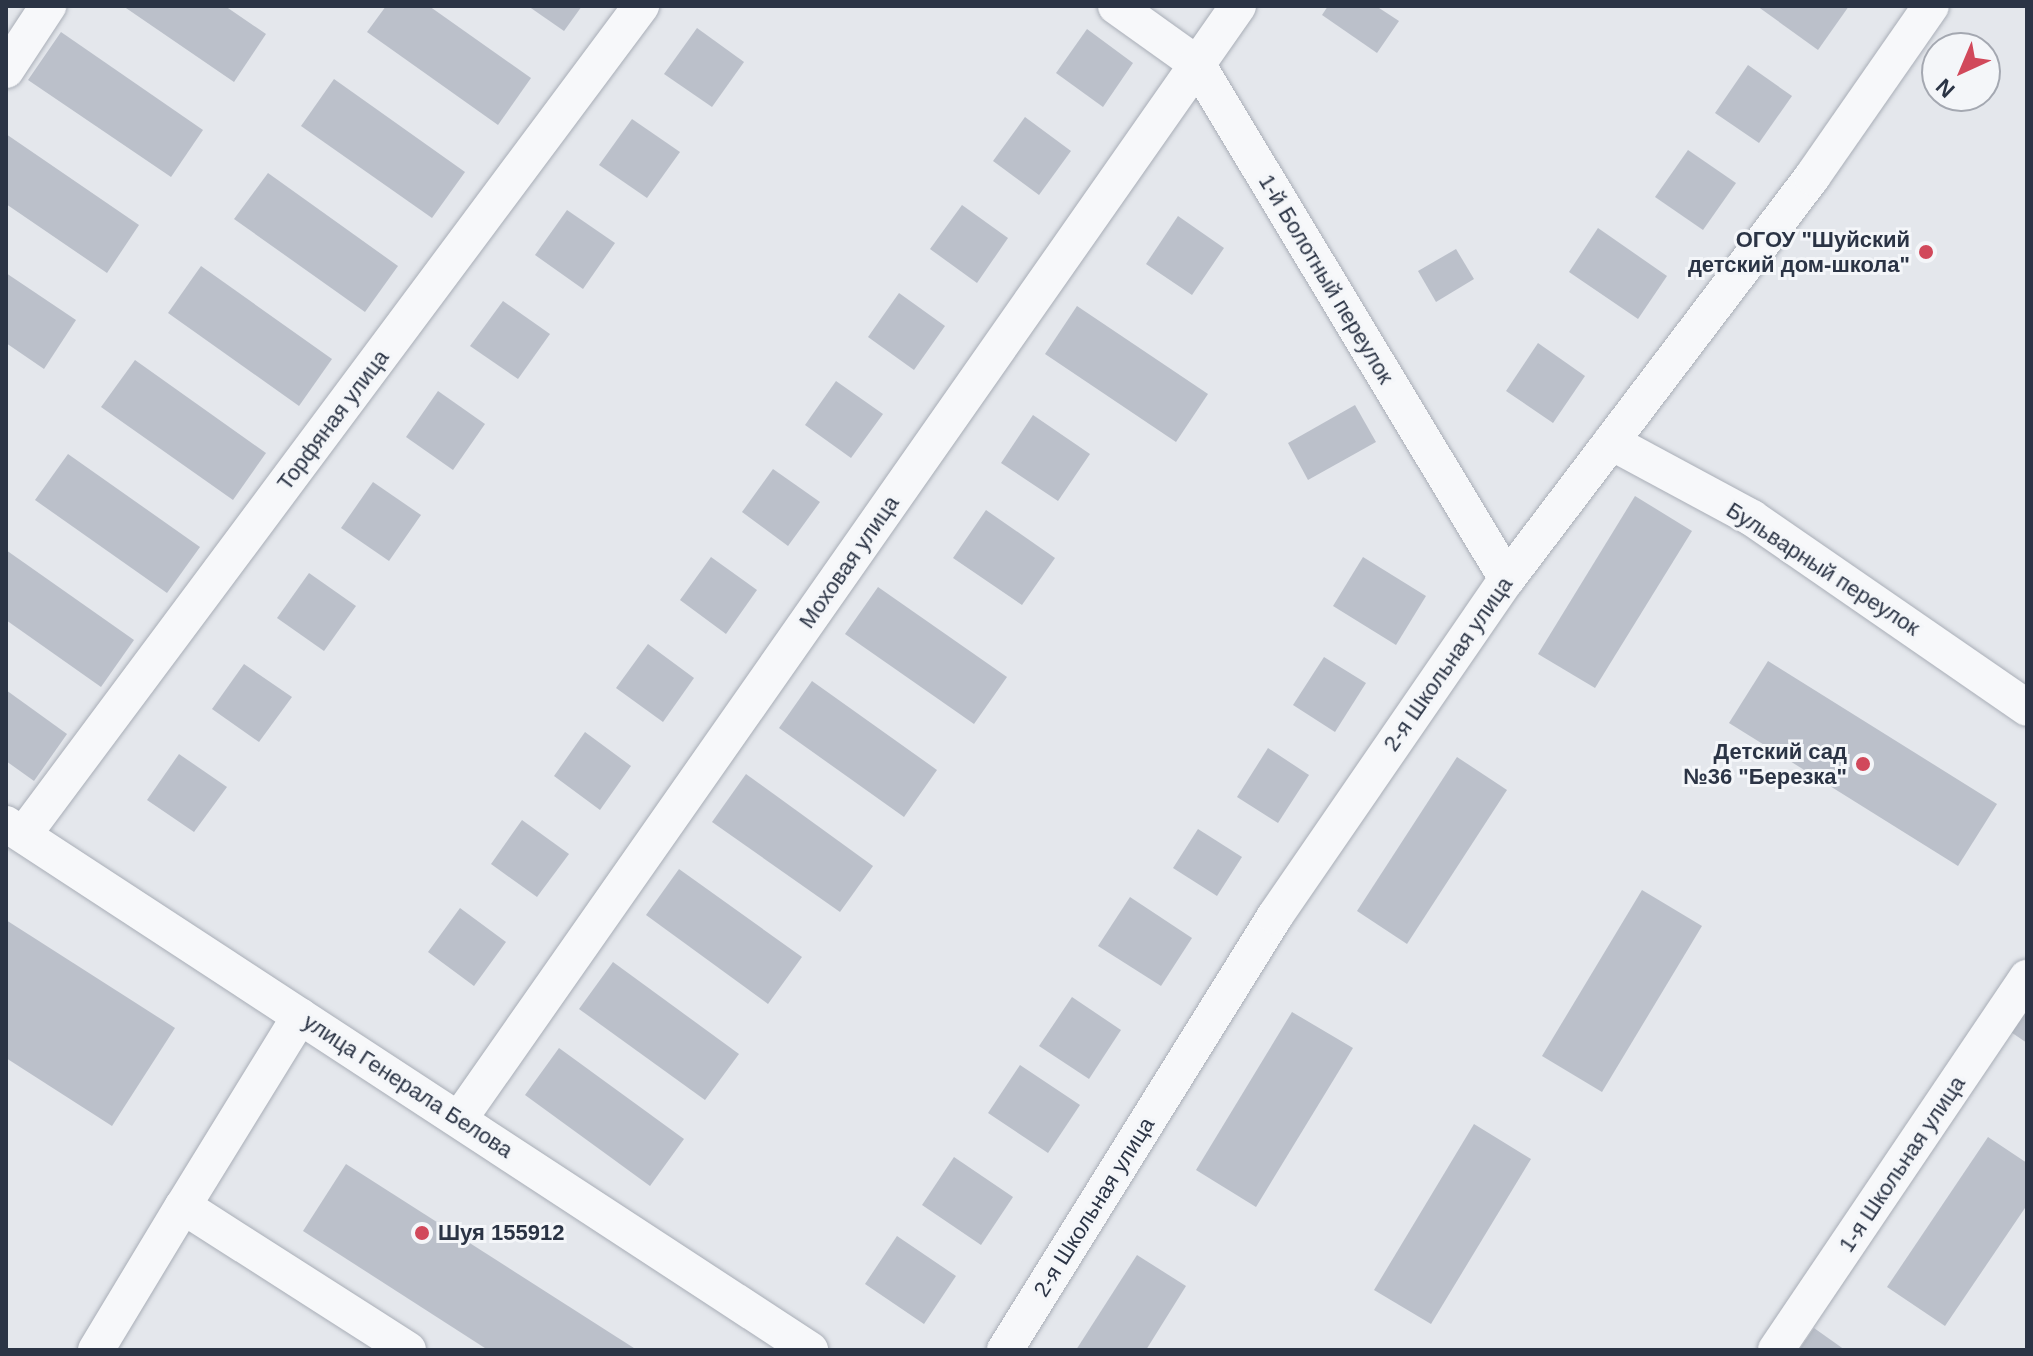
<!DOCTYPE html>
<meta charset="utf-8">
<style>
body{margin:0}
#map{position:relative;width:2033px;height:1356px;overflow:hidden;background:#e4e7ec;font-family:Arial,sans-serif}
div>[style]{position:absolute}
.building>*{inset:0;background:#bbc0ca}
.roads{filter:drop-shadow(0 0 2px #a9aeb7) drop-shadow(0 0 2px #a9aeb7)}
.minor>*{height:36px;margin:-18px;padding:0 18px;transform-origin:18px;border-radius:18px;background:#f7f8fa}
.dots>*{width:22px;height:22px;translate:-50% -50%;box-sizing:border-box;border:4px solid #f4f6f9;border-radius:50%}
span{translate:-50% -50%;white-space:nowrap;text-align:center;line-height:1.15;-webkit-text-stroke:6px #f4f6f9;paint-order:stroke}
.poi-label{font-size:22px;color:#2b3445;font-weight:700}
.right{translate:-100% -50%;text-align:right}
.left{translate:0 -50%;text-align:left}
.street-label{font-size:22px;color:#2b3445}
.frame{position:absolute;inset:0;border:8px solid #2b3445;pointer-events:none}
.north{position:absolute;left:1921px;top:32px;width:80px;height:80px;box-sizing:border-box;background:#f4f6f9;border:2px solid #a4a8b1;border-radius:50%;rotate:224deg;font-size:22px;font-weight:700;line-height:32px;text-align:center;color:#2b3445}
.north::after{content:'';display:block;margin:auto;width:28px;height:36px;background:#d1495b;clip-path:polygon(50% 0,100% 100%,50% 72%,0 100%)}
</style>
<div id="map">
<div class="building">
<div style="clip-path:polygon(123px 6px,225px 6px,266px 34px,234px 82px)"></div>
<div style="clip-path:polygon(386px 6px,429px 6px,531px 78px,498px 125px,367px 32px)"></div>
<div style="clip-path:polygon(528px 6px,582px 6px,564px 31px)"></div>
<div style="clip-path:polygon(1328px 6px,1376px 6px,1399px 21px,1377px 53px,1322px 15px)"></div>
<div style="clip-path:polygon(1757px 6px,1849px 6px,1818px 50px)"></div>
<div style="clip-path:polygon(697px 28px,744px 62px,712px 107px,664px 74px)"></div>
<div style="clip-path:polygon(1087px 29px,1133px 63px,1103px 107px,1056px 73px)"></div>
<div style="clip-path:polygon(61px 32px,203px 130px,171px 177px,28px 80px)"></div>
<div style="clip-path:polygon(1748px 65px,1792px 96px,1759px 143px,1715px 113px)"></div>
<div style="clip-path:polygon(334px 79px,465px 172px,432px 218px,301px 126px)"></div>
<div style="clip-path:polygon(1025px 117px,1071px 151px,1039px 195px,993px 161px)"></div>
<div style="clip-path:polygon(632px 119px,680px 152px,647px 198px,599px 165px)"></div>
<div style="clip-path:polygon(6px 134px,139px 225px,107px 273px,6px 204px)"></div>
<div style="clip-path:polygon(1688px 150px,1736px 183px,1703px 230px,1655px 197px)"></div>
<div style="clip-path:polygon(268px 173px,398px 266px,365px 312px,234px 219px)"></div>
<div style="clip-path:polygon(962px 205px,1008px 238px,977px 283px,930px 249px)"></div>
<div style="clip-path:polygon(567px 210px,615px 243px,583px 289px,535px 255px)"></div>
<div style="clip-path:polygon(1178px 216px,1224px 248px,1192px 295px,1146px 264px)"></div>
<div style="clip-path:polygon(1598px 228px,1667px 276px,1638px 319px,1569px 272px)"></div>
<div style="clip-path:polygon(1456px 249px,1474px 279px,1436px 302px,1418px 271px)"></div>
<div style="clip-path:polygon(201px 266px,332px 359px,299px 406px,168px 313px)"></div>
<div style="clip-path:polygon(6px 273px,76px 320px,44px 369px,6px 343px)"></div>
<div style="clip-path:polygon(899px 293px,945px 326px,914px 370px,868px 337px)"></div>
<div style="clip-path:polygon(503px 301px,550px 334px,518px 379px,470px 346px)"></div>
<div style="clip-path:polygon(1077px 306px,1208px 394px,1176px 442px,1045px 354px)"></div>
<div style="clip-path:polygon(1538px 343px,1585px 376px,1553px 423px,1506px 391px)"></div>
<div style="clip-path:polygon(135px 360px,266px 453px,233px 500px,101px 407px)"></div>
<div style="clip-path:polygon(836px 381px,883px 414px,851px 458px,805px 425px)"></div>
<div style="clip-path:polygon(438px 391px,485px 424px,453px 470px,406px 437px)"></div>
<div style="clip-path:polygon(1355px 405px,1376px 442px,1308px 480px,1288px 443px)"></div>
<div style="clip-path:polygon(1033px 415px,1090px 454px,1058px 501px,1001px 463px)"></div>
<div style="clip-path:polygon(68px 454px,200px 547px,167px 593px,35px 500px)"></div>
<div style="clip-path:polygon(773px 469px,820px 502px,788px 546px,742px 512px)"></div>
<div style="clip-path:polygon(373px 482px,421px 515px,389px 561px,341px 528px)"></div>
<div style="clip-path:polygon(1635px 496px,1692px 531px,1595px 688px,1538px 654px)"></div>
<div style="clip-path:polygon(986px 510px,1055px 558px,1022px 605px,953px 558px)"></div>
<div style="clip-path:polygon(6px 550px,134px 640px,101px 687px,6px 620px)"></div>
<div style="clip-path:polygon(711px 557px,757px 590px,726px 634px,680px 600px)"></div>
<div style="clip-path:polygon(1363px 557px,1426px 596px,1396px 645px,1333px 606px)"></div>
<div style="clip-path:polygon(309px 573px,356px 606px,324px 651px,277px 618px)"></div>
<div style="clip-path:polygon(878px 587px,1007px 677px,974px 724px,845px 634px)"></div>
<div style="clip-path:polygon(648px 644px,694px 678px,663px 722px,616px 688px)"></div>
<div style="clip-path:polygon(1324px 657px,1366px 683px,1335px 732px,1293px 705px)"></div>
<div style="clip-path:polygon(1768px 661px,1997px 804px,1958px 866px,1729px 723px)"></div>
<div style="clip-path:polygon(244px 664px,292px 697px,259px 742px,212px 709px)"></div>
<div style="clip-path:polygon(812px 681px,937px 770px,904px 817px,779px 728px)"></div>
<div style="clip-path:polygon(6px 690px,67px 734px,34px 781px,6px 761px)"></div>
<div style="clip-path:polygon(585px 732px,631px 766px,600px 810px,554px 776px)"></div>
<div style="clip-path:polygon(1268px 748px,1309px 775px,1278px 823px,1237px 797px)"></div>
<div style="clip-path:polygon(179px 754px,227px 787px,194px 832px,147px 800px)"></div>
<div style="clip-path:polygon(1457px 757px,1507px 790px,1407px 944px,1357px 911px)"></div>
<div style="clip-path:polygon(746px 774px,873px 866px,840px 912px,712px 822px)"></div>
<div style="clip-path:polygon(522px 820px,569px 854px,537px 897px,491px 864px)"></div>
<div style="clip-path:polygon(1198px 829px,1242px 857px,1217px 896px,1173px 868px)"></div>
<div style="clip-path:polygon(679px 869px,802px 957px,768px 1004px,646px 915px)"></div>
<div style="clip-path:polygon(1642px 890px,1702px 926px,1602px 1092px,1542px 1056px)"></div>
<div style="clip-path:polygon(1130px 897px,1192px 938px,1161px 986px,1098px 946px)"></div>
<div style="clip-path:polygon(460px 908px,506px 942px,474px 986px,428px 952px)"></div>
<div style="clip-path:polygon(6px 920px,175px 1028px,112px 1126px,6px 1058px)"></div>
<div style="clip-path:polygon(613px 962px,739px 1054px,705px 1100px,579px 1009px)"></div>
<div style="clip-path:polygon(2027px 990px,2027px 1043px,2002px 1026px)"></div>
<div style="clip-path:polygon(1072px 997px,1121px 1030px,1089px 1079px,1039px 1046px)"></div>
<div style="clip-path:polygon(1292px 1012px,1353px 1048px,1256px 1207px,1196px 1170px)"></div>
<div style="clip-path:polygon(559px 1048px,684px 1139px,650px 1186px,525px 1095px)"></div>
<div style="clip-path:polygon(1020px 1065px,1080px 1105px,1048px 1153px,988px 1113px)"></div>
<div style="clip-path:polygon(1474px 1124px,1531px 1159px,1431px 1324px,1374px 1290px)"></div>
<div style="clip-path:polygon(1988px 1137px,2027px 1163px,2027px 1205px,1945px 1326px,1887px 1287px)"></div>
<div style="clip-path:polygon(954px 1157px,1013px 1197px,981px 1245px,922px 1205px)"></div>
<div style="clip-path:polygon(346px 1164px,637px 1350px,488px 1350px,303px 1231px)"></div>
<div style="clip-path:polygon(897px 1236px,956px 1276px,924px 1324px,865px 1284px)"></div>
<div style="clip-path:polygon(1137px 1255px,1186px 1286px,1146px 1350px,1076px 1350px)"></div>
<div style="clip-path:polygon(1814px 1328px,1845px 1350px,1799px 1350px)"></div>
</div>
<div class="roads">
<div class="minor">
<div style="left:1116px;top:6px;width:100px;rotate:35.6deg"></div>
<div style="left:1197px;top:64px;width:601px;rotate:58.95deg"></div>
<div style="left:6px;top:70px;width:77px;rotate:-56.7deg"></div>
<div style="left:1611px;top:442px;width:160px;rotate:28.3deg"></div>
<div style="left:1752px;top:518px;width:334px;rotate:34.6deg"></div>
<div style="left:6px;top:824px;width:961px;rotate:33.19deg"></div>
<div style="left:24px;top:834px;width:1033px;rotate:-53.31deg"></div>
<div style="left:300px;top:1016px;width:223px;rotate:121.6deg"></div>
<div style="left:183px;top:1206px;width:267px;rotate:32.6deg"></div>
<div style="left:460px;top:1118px;width:1357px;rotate:-55.02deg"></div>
<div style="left:96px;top:1350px;width:168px;rotate:-58.9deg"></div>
<div style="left:1005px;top:1350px;width:511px;rotate:-58.11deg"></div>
<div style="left:1275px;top:916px;width:409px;rotate:-55.5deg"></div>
<div style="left:1507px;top:579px;width:505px;rotate:-52.81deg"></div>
<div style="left:1812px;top:177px;width:208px;rotate:-55.2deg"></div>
<div style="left:1776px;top:1350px;width:449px;rotate:-56deg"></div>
</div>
</div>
<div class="dots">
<div style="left:1926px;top:252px;background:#d1495b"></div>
<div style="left:1863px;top:764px;background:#d1495b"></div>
<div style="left:422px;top:1233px;background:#d1495b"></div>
</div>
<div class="poi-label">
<span class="right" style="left:1910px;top:252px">ОГОУ "Шуйский<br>детский дом-школа"</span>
<span class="right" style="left:1847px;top:764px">Детский сад<br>№36 "Березка"</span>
<span class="left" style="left:438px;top:1233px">Шуя 155912</span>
</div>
<div class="street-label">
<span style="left:1326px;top:279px;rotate:59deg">1-й Болотный переулок</span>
<span style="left:333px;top:420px;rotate:-53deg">Торфяная улица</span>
<span style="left:849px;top:562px;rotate:-55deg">Моховая улица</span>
<span style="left:1823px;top:569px;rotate:33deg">Бульварный переулок</span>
<span style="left:1448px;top:664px;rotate:-55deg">2-я Школьная улица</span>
<span style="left:408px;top:1086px;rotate:33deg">улица Генерала Белова</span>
<span style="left:1902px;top:1164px;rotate:-56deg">1-я Школьная улица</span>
<span style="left:1094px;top:1207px;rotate:-58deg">2-я Школьная улица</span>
</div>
<div class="frame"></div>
<div class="north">N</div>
</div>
